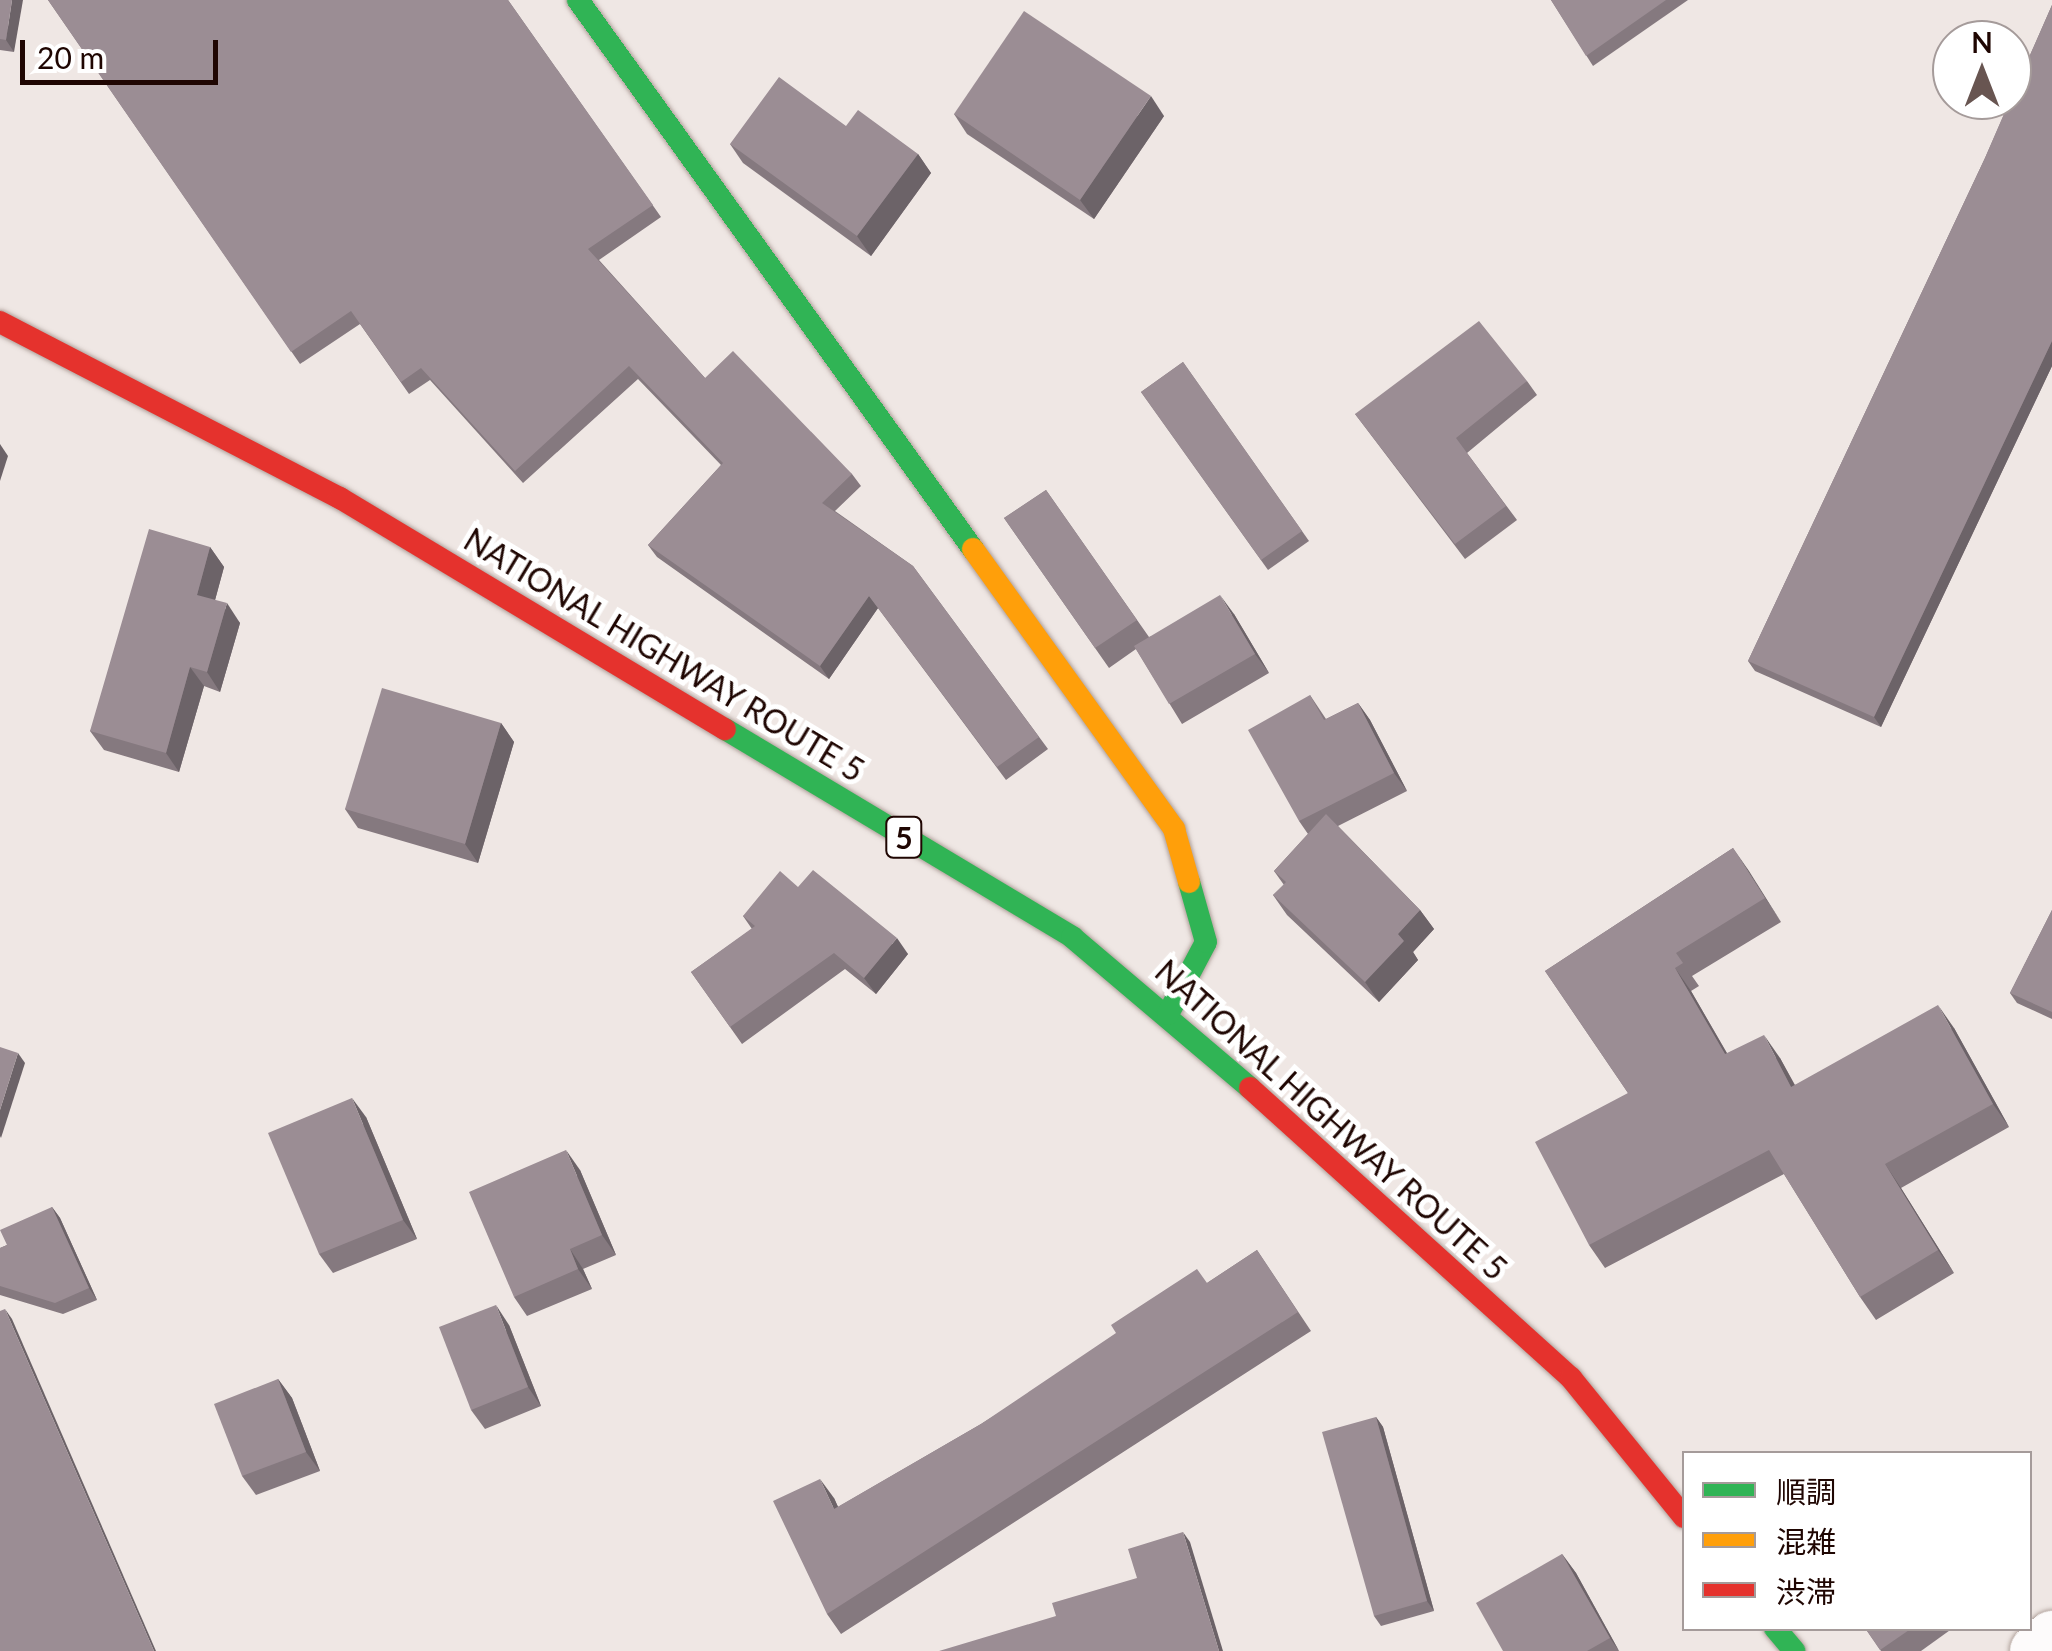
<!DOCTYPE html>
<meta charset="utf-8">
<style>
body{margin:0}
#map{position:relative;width:2052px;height:1651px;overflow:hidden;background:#efe7e4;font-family:Lato,"Noto Sans JP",sans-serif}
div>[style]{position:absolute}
.roads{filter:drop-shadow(0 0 2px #b0a19b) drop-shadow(0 0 2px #b0a19b)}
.street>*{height:55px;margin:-27.5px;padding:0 27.5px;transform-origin:27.5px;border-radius:27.5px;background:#fdfbfb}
.fast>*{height:22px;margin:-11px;padding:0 11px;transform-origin:11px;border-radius:11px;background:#30b455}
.slow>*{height:22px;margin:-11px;padding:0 11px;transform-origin:11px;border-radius:11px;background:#ff9f0a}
.jam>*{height:22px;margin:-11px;padding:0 11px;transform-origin:11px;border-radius:11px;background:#e5322d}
.wall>*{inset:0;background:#85797f}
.shaded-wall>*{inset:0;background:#6c6368}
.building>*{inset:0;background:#9b8d94}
span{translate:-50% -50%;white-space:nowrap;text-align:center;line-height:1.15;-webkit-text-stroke:10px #fff;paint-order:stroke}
.shield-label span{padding:2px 8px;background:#fff;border:2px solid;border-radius:8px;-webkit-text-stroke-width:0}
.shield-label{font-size:30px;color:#1f0602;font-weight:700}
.street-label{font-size:32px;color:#1f0602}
.legend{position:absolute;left:1682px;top:1451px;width:350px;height:180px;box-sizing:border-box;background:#fff;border:2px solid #a59b9a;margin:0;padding:12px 18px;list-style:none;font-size:30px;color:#1f0602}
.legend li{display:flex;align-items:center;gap:20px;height:50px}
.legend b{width:50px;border:2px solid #a59b9a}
.north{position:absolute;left:1932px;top:20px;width:100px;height:100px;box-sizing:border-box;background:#fff;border:2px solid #a59b9a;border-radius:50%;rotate:0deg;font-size:28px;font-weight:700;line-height:40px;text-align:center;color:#1f0602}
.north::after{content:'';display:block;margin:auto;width:35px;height:45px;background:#685551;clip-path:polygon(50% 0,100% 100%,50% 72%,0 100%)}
.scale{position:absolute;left:20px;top:40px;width:198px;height:45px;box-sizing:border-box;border:5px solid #1f0602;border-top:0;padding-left:12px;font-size:30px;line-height:35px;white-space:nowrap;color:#1f0602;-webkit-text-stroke:8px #fff;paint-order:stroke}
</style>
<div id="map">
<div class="roads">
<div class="street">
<div style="left:2037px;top:1651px;width:20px;rotate:-41deg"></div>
</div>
<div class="fast">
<div style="left:578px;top:0;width:676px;rotate:54.27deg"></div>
<div style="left:725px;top:729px;width:405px;rotate:30.9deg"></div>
<div style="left:1072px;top:937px;width:233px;rotate:40.3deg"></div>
<div style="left:1168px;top:1014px;width:81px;rotate:-62.2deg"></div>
<div style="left:1206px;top:942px;width:62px;rotate:-105.8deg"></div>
<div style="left:1775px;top:1628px;width:30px;rotate:50deg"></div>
</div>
<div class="slow">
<div style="left:973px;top:549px;width:345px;rotate:54.3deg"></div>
<div style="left:1174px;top:829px;width:55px;rotate:74.2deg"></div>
</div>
<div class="jam">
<div style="left:0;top:322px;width:383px;rotate:27.4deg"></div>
<div style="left:340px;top:498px;width:449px;rotate:31deg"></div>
<div style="left:1250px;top:1088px;width:433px;rotate:42.1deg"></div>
<div style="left:1571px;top:1378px;width:179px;rotate:50.9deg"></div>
</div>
</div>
<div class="wall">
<div style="clip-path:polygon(0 0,14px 52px,0 50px)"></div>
<div style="clip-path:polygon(48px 0,508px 0,661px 217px,599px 260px,705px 378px,852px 474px,861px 486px,835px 511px,913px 566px,1048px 749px,1006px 780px,878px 608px,829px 679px,657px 557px,648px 545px,721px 465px,638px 379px,523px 483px,430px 380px,409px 394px,360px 324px,300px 364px)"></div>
<div style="clip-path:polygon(1551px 0,1688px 0,1593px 66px)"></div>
<div style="clip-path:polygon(2052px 5px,2052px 366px,1881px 727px,1755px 671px,1748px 661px,1985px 158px)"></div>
<div style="clip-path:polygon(954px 114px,1164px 116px,1094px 219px,967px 134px)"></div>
<div style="clip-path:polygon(730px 144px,918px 154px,931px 173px,871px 256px,743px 163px)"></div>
<div style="clip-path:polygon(1183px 362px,1309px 541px,1268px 570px,1141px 392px)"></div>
<div style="clip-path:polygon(1527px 381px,1537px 395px,1467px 453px,1517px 520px,1465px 559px,1355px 414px)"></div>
<div style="clip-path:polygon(1046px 490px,1149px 637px,1234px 614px,1269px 673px,1182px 724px,1136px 649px,1109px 668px,1004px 518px)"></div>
<div style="clip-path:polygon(210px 547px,224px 567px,215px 600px,240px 623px,220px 692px,204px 686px,179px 772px,104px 750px,90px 731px)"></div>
<div style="clip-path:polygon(1310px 695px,1326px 719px,1358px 703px,1370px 720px,1407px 791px,1338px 826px,1420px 910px,1434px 929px,1413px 952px,1418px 960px,1379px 1002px,1287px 915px,1273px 895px,1284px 885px,1274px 871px,1308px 834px,1299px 821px)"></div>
<div style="clip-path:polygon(501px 723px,514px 742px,478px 863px,358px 828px,345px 809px)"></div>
<div style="clip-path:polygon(1733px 848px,1781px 922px,1692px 976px,1699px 986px,1691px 991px,1727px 1053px,1780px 1058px,1795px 1085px,1954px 1028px,2009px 1127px,1901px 1188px,1954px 1273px,1876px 1320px,1860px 1297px,1784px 1174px,1605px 1268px,1589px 1245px,1628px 1093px,1545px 971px)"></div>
<div style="clip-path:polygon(798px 887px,908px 954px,876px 994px,845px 969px,742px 1044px,691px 972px,752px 929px,743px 916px)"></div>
<div style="clip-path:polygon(2052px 910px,2052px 1019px,2017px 1003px,2010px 993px)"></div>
<div style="clip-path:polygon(366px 1117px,417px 1239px,333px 1273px,319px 1254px)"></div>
<div style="clip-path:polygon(580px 1170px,616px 1255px,583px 1269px,592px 1289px,527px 1316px,514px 1297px)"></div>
<div style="clip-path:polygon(52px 1207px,60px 1218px,97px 1300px,63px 1314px,0 1295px,0 1248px,7px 1245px)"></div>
<div style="clip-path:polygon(1257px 1250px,1311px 1331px,841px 1634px,827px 1614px,834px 1498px,838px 1507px,981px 1424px,1207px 1283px)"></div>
<div style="clip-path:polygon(509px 1325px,541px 1406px,485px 1429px,471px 1410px)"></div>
<div style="clip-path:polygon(278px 1379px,292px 1398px,320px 1471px,256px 1495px,242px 1476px)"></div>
<div style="clip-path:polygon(1376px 1417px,1383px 1427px,1434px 1611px,1381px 1626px,1374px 1616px)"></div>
<div style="clip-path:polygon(1562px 1554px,1576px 1573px,1619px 1651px,1503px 1651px)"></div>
<div style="clip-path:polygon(1865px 1628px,1953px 1628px,1921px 1651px,1881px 1651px)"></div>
</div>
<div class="shaded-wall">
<div style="clip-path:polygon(12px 0,23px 0,14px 52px,6px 40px)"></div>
<div style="clip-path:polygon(1151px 96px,1164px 116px,1094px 219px,1080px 200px)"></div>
<div style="clip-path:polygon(918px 154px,931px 173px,871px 256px,857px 236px)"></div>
<div style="clip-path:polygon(2052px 341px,2052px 366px,1881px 727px,1874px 717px)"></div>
<div style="clip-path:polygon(0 444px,8px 456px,0 481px)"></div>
<div style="clip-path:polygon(210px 547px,224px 567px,211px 615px,197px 595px)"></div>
<div style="clip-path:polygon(1220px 595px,1234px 614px,1269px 673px,1255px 654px)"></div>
<div style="clip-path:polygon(869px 596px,878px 608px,829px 679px,820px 666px)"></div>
<div style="clip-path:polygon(227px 603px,240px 623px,220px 692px,207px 672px)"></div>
<div style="clip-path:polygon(190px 667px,204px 686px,179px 772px,166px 753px)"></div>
<div style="clip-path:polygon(1358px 703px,1370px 720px,1407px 791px,1394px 773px)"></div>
<div style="clip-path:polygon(501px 723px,514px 742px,478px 863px,465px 844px)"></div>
<div style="clip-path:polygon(1733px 848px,1749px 871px,1781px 922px,1765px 898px)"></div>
<div style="clip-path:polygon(1420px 910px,1434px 929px,1413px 952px,1418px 960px,1379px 1002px,1365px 982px,1398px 934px)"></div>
<div style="clip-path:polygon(897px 938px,908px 954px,876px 994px,864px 978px)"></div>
<div style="clip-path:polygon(1675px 968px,1691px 991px,1741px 1078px,1725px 1054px)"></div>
<div style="clip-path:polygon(1938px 1005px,1954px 1028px,2009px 1127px,1993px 1104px)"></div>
<div style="clip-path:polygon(1764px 1035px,1780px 1058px,1808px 1110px,1791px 1087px)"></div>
<div style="clip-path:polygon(18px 1053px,25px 1063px,1px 1138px,0 1136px,0 1110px)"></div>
<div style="clip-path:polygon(352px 1098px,366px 1117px,417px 1239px,403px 1220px)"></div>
<div style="clip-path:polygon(566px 1150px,580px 1170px,616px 1255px,602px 1235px)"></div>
<div style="clip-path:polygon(1885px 1164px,1901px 1188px,1954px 1273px,1938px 1250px)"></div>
<div style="clip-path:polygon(52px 1207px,60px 1218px,97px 1300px,89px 1288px)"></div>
<div style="clip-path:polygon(570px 1249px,583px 1269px,592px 1289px,578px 1269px)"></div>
<div style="clip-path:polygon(496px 1305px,509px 1325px,541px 1406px,528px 1387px)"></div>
<div style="clip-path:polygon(5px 1309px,12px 1319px,156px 1651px,154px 1651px)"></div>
<div style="clip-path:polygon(278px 1379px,292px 1398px,320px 1471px,306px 1452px)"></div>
<div style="clip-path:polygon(1376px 1417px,1383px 1427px,1434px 1611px,1427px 1601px)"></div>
<div style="clip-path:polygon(820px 1479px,834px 1498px,848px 1529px,834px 1509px)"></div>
<div style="clip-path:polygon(1183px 1532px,1190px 1542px,1223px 1651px,1219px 1651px)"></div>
<div style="clip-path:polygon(1562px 1554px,1576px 1573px,1619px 1651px,1610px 1638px)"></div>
</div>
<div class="building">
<div style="clip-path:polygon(0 0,12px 0,6px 40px,0 39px)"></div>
<div style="clip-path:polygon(48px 0,508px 0,653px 205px,588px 249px,705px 378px,733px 351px,852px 474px,822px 503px,913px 566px,1039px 737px,997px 767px,869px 596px,820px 666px,648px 545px,723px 463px,629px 366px,515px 471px,421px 368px,401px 382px,351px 311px,291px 352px)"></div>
<div style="clip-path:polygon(1551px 0,1666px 0,1586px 56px)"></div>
<div style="clip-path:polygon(2052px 5px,2052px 341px,1874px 717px,1748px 661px,1985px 158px,2010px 100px,2012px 100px,2012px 96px)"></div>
<div style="clip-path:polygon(1024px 11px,1151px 96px,1080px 200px,954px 114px)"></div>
<div style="clip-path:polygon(779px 77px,846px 126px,858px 110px,918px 154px,857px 236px,730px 144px)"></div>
<div style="clip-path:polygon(1479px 321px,1527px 381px,1456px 438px,1506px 506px,1455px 544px,1355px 414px)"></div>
<div style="clip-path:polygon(1183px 362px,1302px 531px,1261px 560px,1141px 392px)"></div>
<div style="clip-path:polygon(1046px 490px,1137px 620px,1095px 648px,1004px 518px)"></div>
<div style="clip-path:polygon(149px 529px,210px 547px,197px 595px,227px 603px,207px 672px,190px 667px,166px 753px,90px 731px)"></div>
<div style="clip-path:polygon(1220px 595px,1255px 654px,1169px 704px,1134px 646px)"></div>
<div style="clip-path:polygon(382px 688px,501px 723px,465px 844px,345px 809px)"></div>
<div style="clip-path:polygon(1310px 695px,1324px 720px,1358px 703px,1394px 773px,1299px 821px,1248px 730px)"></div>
<div style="clip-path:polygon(1326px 814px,1420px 910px,1398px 934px,1404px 941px,1365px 982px,1273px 895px,1286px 882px,1274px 871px)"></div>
<div style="clip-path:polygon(1733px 848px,1765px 898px,1676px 953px,1683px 963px,1675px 968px,1725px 1054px,1764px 1035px,1791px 1087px,1938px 1005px,1993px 1104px,1885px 1164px,1938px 1250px,1860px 1297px,1769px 1150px,1589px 1245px,1535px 1142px,1628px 1093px,1545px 971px)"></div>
<div style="clip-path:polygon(813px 870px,897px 938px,864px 978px,834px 953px,730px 1027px,691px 972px,755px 926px,743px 916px,780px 871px,798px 887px)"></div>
<div style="clip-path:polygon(2052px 910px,2052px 1012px,2010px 993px)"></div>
<div style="clip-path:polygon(0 1047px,18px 1053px,0 1110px)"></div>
<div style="clip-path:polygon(352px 1098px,403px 1220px,319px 1254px,268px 1133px)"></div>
<div style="clip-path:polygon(566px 1150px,602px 1235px,570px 1249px,578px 1269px,514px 1297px,469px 1192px)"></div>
<div style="clip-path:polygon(52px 1207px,89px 1288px,55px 1303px,0 1286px,0 1248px,7px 1245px,0 1230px)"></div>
<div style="clip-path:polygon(1257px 1250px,1298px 1312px,827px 1614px,773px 1501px,820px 1479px,834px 1509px,981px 1424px,1116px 1333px,1111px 1325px,1197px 1269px,1207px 1283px)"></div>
<div style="clip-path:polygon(496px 1305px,528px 1387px,471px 1410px,439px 1327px)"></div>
<div style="clip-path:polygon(5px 1309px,154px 1651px,0 1651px,0 1311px)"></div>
<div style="clip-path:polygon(278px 1379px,306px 1452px,242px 1476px,214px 1404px)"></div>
<div style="clip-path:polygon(1376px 1417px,1427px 1601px,1374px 1616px,1322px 1432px)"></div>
<div style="clip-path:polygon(1183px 1532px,1219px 1651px,939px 1651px,1056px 1616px,1052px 1603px,1137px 1578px,1128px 1549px)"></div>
<div style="clip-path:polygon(1562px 1554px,1610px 1638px,1587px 1651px,1503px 1651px,1476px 1603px)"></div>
<div style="clip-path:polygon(1865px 1628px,1912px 1628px,1880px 1650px)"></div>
</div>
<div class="shield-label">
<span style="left:904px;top:837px">5</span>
</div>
<div class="street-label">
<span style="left:664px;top:655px;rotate:31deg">NATIONAL HIGHWAY ROUTE 5</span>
<span style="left:1331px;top:1120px;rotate:42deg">NATIONAL HIGHWAY ROUTE 5</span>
</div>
<ul class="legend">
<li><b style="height:12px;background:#30b455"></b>順調</li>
<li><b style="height:12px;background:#ff9f0a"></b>混雑</li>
<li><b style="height:12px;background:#e5322d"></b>渋滞</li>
</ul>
<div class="north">N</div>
<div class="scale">20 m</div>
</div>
